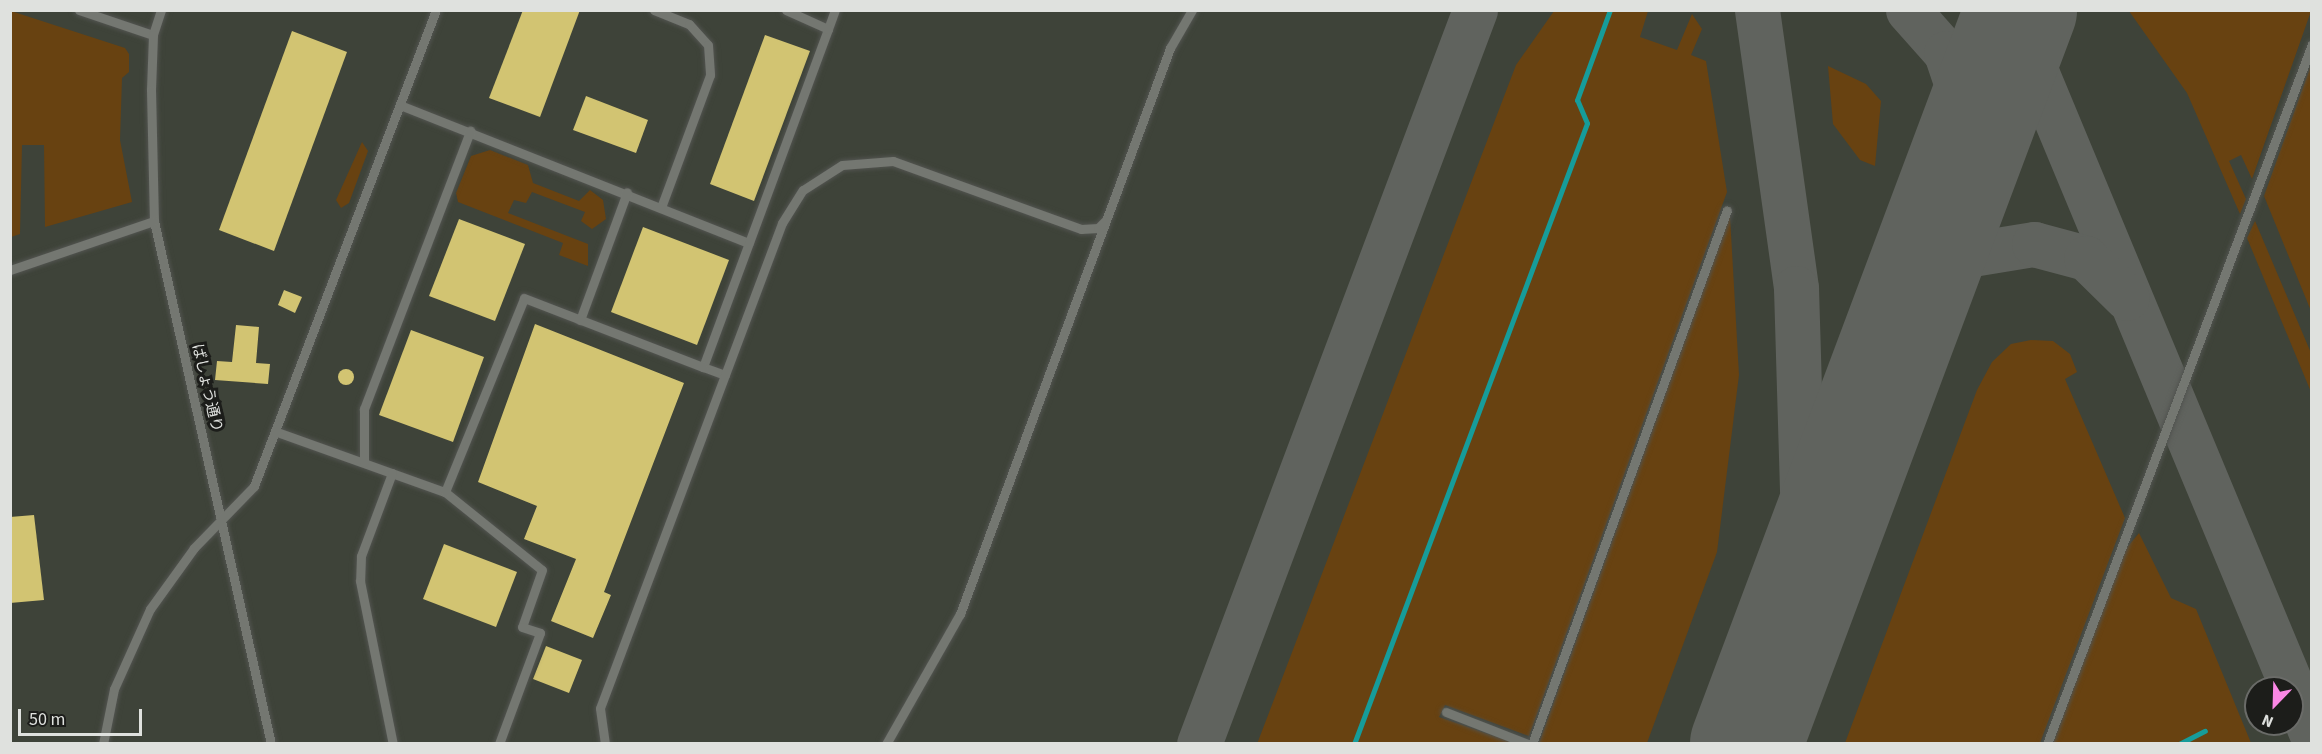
<!DOCTYPE html>
<meta charset="utf-8">
<style>
body{margin:0}
#map{position:relative;width:2322px;height:754px;overflow:hidden;background:#333631;font-family:"Source Sans 3","Noto Sans JP",sans-serif}
div>[style]{position:absolute}
.built>*{inset:0;background:#3e4339}
.green>*{inset:0;background:#684211}
.stream>*{height:5px;margin:-2.5px;padding:0 2.5px;transform-origin:2.5px;border-radius:2.5px;background:#169c9a}
.taxiway>*{height:45px;margin:-22.5px;padding:0 22.5px;transform-origin:22.5px;border-radius:22.5px;background:#60635e}
.runway>*{height:112px;margin:-56px;padding:0 56px;transform-origin:56px;border-radius:56px;background:#60635e}
.building>*{inset:0;background:#d2c472}
.round{border-radius:50%}
.roads{filter:drop-shadow(0 0 2px #525450) drop-shadow(0 0 2px #525450)}
.lane>*{height:9px;margin:-4.5px;padding:0 4.5px;transform-origin:4.5px;border-radius:4.5px;background:#747771}
span{translate:-50% -50%;white-space:nowrap;text-align:center;line-height:1.15;-webkit-text-stroke:6px #1c1d1a;paint-order:stroke}
.street-label{font-size:15px;color:#dfe1de}
.frame{position:absolute;inset:0;border:12px solid #dfe1de;pointer-events:none}
.north{position:absolute;left:2244px;top:676px;width:60px;height:60px;box-sizing:border-box;background:#1c1d1a;border:2px solid #6a6b68;border-radius:50%;rotate:203deg;font-size:16px;font-weight:700;line-height:24px;text-align:center;color:#dfe1de}
.north::after{content:'';display:block;margin:auto;width:21px;height:27px;background:#fb87e5;clip-path:polygon(50% 0,100% 100%,50% 72%,0 100%)}
.scale{position:absolute;left:18px;top:709px;width:124px;height:27px;box-sizing:border-box;border:3px solid #dfe1de;border-top:0;padding-left:8px;font-size:18px;line-height:21px;white-space:nowrap;color:#dfe1de;-webkit-text-stroke:4px #1c1d1a;paint-order:stroke}
</style>
<div id="map">
<div class="built">
<div style="clip-path:polygon(evenodd,10px 11px,2311px 11px,2311px 743px,11px 743px,10px 11px,2256px 688px,2292px 688px,2292px 724px,2256px 724px,2256px 688px)"></div>
</div>
<div class="green">
<div style="clip-path:polygon(11px 11px,125px 48px,129px 54px,129px 72px,122px 78px,120px 140px,132px 202px,45px 227px,44px 145px,22px 145px,20px 234px,11px 237px)"></div>
<div style="clip-path:polygon(1554px 11px,1648px 11px,1640px 37px,1677px 50px,1692px 14px,1702px 29px,1691px 55px,1706px 61px,1727px 192px,1529px 736px,1445px 705px,1439px 717px,1514px 743px,1257px 744px,1516px 65px)"></div>
<div style="clip-path:polygon(2129px 11px,2311px 11px,2252px 179px,2241px 155px,2229px 161px,2246px 199px,2240px 214px,2187px 93px)"></div>
<div style="clip-path:polygon(2311px 65px,2311px 311px,2264px 196px)"></div>
<div style="clip-path:polygon(1828px 66px,1866px 84px,1881px 101px,1875px 166px,1860px 160px,1833px 124px)"></div>
<div style="clip-path:polygon(362px 142px,368px 151px,349px 203px,341px 208px,336px 200px)"></div>
<div style="clip-path:polygon(490px 150px,528px 165px,533px 183px,579px 201px,590px 190px,603px 200px,606px 219px,592px 229px,581px 221px,585px 212px,532px 192px,526px 203px,514px 200px,508px 213px,588px 244px,588px 266px,559px 255px,563px 243px,458px 202px,456px 193px,471px 156px)"></div>
<div style="clip-path:polygon(1730px 216px,1739px 375px,1717px 552px,1647px 743px,1539px 743px)"></div>
<div style="clip-path:polygon(2255px 221px,2311px 353px,2311px 392px,2247px 238px)"></div>
<div style="clip-path:polygon(2031px 340px,2053px 341px,2070px 354px,2077px 372px,2065px 379px,2125px 518px,2040px 743px,1845px 743px,1977px 390px,1992px 362px,2011px 344px)"></div>
<div style="clip-path:polygon(2139px 533px,2171px 598px,2196px 609px,2251px 743px,2053px 744px,2125px 550px)"></div>
</div>
<div class="stream">
<div style="left:1354px;top:744px;width:663px;rotate:-69.43deg"></div>
<div style="left:1587px;top:123px;width:25px;rotate:-113deg"></div>
<div style="left:1577px;top:100px;width:96px;rotate:-69.9deg"></div>
<div style="left:2179px;top:744px;width:29px;rotate:-27deg"></div>
</div>
<div class="taxiway">
<div style="left:1757px;top:10px;width:281px;rotate:82deg"></div>
<div style="left:1796px;top:288px;width:300px;rotate:88.3deg"></div>
<div style="left:1908px;top:10px;width:57px;rotate:48.5deg"></div>
<div style="left:1946px;top:53px;width:88px;rotate:71.4deg"></div>
<div style="left:2020px;top:13px;width:63px;rotate:74.4deg"></div>
<div style="left:2037px;top:74px;width:716px;rotate:67.41deg"></div>
<div style="left:1916px;top:289px;width:66px;rotate:-32deg"></div>
<div style="left:1972px;top:254px;width:63px;rotate:-9.2deg"></div>
<div style="left:2034px;top:244px;width:54px;rotate:15.1deg"></div>
<div style="left:2086px;top:258px;width:57px;rotate:44.3deg"></div>
<div style="left:1199px;top:744px;width:784px;rotate:-69.39deg"></div>
</div>
<div class="runway">
<div style="left:1746px;top:744px;width:784px;rotate:-69.46deg"></div>
</div>
<div class="building">
<div style="clip-path:polygon(523px 10px,580px 10px,540px 117px,489px 98px)"></div>
<div style="clip-path:polygon(292px 31px,347px 52px,274px 251px,219px 230px)"></div>
<div style="clip-path:polygon(765px 35px,810px 51px,754px 201px,710px 184px)"></div>
<div style="clip-path:polygon(586px 96px,648px 120px,636px 153px,573px 130px)"></div>
<div style="clip-path:polygon(459px 219px,525px 244px,495px 321px,429px 296px)"></div>
<div style="clip-path:polygon(643px 227px,729px 260px,697px 345px,611px 312px)"></div>
<div style="clip-path:polygon(284px 290px,302px 297px,295px 313px,278px 305px)"></div>
<div style="clip-path:polygon(535px 324px,684px 383px,604px 592px,611px 595px,593px 638px,551px 621px,576px 559px,524px 539px,537px 506px,478px 482px)"></div>
<div style="clip-path:polygon(236px 325px,259px 327px,256px 363px,270px 364px,268px 384px,215px 380px,217px 361px,232px 362px)"></div>
<div style="clip-path:polygon(411px 330px,484px 357px,453px 442px,379px 415px)"></div>
<div class="round" style="left:338px;top:369px;width:16px;height:16px"></div>
<div style="clip-path:polygon(34px 515px,44px 600px,10px 603px,10px 517px)"></div>
<div style="clip-path:polygon(444px 544px,517px 572px,496px 627px,423px 599px)"></div>
<div style="clip-path:polygon(546px 646px,582px 660px,569px 693px,533px 679px)"></div>
</div>
<div class="roads">
<div class="lane">
<div style="left:79px;top:10px;width:78px;rotate:18.7deg"></div>
<div style="left:161px;top:10px;width:26px;rotate:108deg"></div>
<div style="left:153px;top:35px;width:55px;rotate:92.1deg"></div>
<div style="left:151px;top:90px;width:131px;rotate:88.7deg"></div>
<div style="left:154px;top:221px;width:536px;rotate:77.39deg"></div>
<div style="left:654px;top:10px;width:38px;rotate:22deg"></div>
<div style="left:689px;top:24px;width:28px;rotate:48deg"></div>
<div style="left:708px;top:45px;width:30px;rotate:86deg"></div>
<div style="left:710px;top:75px;width:139px;rotate:110.3deg"></div>
<div style="left:828px;top:29px;width:20px;rotate:-70deg"></div>
<div style="left:400px;top:105px;width:375px;rotate:21.6deg"></div>
<div style="left:10px;top:270px;width:152px;rotate:-18.8deg"></div>
<div style="left:580px;top:320px;width:136px;rotate:-69.8deg"></div>
<div style="left:725px;top:375px;width:23px;rotate:-160deg"></div>
<div style="left:703px;top:367px;width:360px;rotate:-69.7deg"></div>
<div style="left:828px;top:29px;width:46px;rotate:-155.7deg"></div>
<div style="left:277px;top:432px;width:178px;rotate:19.7deg"></div>
<div style="left:445px;top:492px;width:124px;rotate:38.8deg"></div>
<div style="left:542px;top:570px;width:60px;rotate:109.3deg"></div>
<div style="left:522px;top:627px;width:19px;rotate:18deg"></div>
<div style="left:540px;top:633px;width:118px;rotate:110.3deg"></div>
<div style="left:364px;top:462px;width:53px;rotate:-90deg"></div>
<div style="left:364px;top:409px;width:298px;rotate:-69.1deg"></div>
<div style="left:392px;top:473px;width:89px;rotate:110.5deg"></div>
<div style="left:361px;top:556px;width:25px;rotate:92deg"></div>
<div style="left:360px;top:581px;width:166px;rotate:78.6deg"></div>
<div style="left:445px;top:492px;width:209px;rotate:-67.8deg"></div>
<div style="left:524px;top:298px;width:192px;rotate:21.1deg"></div>
<div style="left:1446px;top:712px;width:88px;rotate:21.3deg"></div>
<div style="left:103px;top:744px;width:56px;rotate:-78.7deg"></div>
<div style="left:114px;top:689px;width:88px;rotate:-65.8deg"></div>
<div style="left:150px;top:609px;width:75px;rotate:-54.2deg"></div>
<div style="left:194px;top:548px;width:86px;rotate:-45.9deg"></div>
<div style="left:254px;top:486px;width:510px;rotate:-69.08deg"></div>
<div style="left:605px;top:744px;width:36px;rotate:-98deg"></div>
<div style="left:600px;top:708px;width:518px;rotate:-69.43deg"></div>
<div style="left:782px;top:223px;width:39px;rotate:-58deg"></div>
<div style="left:803px;top:190px;width:46px;rotate:-32.7deg"></div>
<div style="left:842px;top:165px;width:51px;rotate:-4.5deg"></div>
<div style="left:893px;top:161px;width:200px;rotate:19.9deg"></div>
<div style="left:1081px;top:229px;width:17px;rotate:-3deg"></div>
<div style="left:1098px;top:228px;width:11px;rotate:-45deg"></div>
<div style="left:886px;top:744px;width:150px;rotate:-60.4deg"></div>
<div style="left:960px;top:614px;width:604px;rotate:-69.64deg"></div>
<div style="left:1170px;top:48px;width:44px;rotate:-59.9deg"></div>
<div style="left:1532px;top:744px;width:568px;rotate:-69.94deg"></div>
<div style="left:2047px;top:744px;width:748px;rotate:-69.26deg"></div>
</div>
</div>
<div class="street-label">
<span style="left:207px;top:388px;rotate:77deg">ばしょう通り</span>
</div>
<div class="frame"></div>
<div class="north">N</div>
<div class="scale">50 m</div>
</div>
